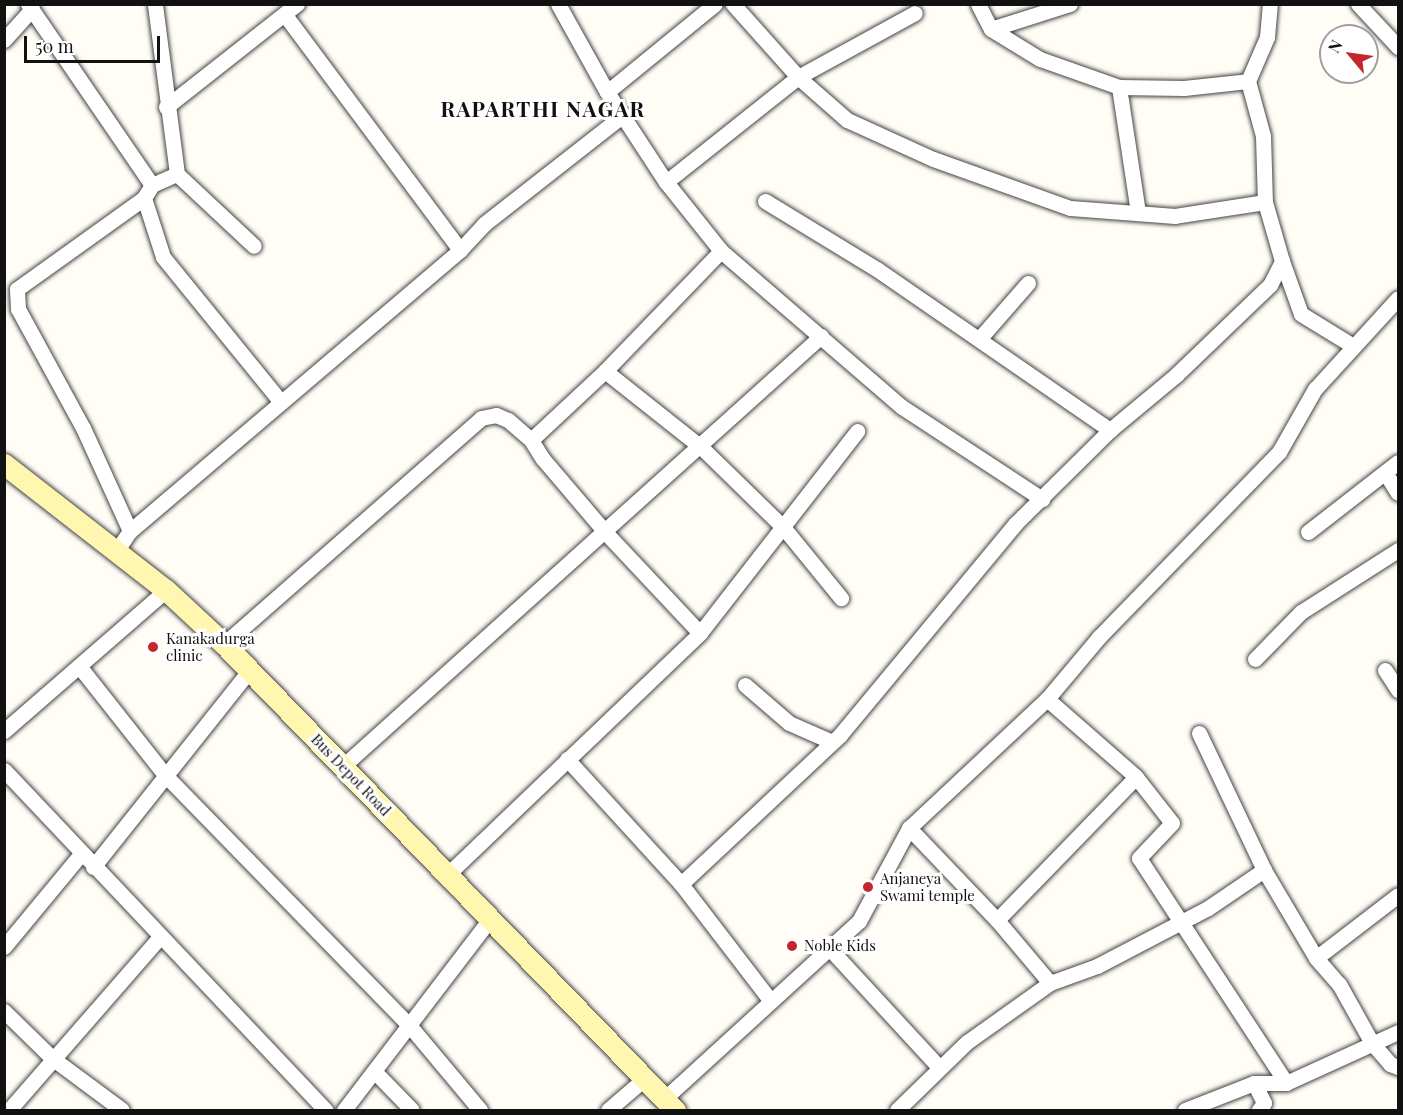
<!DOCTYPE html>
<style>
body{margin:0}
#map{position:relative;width:1403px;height:1115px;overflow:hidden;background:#fffdf5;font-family:"Playfair Display",serif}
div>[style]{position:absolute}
.roads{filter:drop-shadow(0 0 2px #444) drop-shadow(0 0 2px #444)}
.street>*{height:15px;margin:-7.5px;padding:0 7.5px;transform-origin:7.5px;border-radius:7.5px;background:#fff}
.secondary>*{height:21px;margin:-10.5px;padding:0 10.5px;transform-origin:10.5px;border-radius:10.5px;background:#fff6b0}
.dots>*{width:16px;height:16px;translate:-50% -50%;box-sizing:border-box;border:3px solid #fff;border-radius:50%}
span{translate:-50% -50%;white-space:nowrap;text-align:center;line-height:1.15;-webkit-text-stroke:6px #fff;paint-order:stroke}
.poi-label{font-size:15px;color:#111}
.left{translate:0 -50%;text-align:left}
.street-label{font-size:15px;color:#111}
.district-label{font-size:21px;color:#111;font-weight:700;letter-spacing:1.5px}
.frame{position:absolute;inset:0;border:6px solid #111;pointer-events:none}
.north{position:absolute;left:1319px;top:24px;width:60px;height:60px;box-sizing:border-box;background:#fff;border:2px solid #a0a0a0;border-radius:50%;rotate:299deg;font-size:16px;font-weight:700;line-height:24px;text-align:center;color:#111}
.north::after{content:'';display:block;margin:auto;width:21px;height:27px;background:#c4262e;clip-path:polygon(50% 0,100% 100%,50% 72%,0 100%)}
.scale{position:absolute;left:24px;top:36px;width:136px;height:27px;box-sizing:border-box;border:3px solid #111;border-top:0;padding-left:8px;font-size:18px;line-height:21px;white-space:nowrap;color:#111;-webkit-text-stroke:4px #fff;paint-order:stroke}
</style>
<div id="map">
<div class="roads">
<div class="street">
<div style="left:28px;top:4px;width:219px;rotate:55.6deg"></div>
<div style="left:152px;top:185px;width:15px;rotate:122deg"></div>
<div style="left:144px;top:198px;width:62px;rotate:72.1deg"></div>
<div style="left:163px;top:257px;width:186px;rotate:50.9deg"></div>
<div style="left:558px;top:4px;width:101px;rotate:60.9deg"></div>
<div style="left:607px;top:92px;width:108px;rotate:56.8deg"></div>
<div style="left:666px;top:182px;width:88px;rotate:51.4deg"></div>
<div style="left:721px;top:251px;width:239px;rotate:40.8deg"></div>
<div style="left:902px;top:407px;width:168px;rotate:33.3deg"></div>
<div style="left:978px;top:4px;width:28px;rotate:63deg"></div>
<div style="left:991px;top:29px;width:57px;rotate:31.5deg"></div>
<div style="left:1040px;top:59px;width:84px;rotate:19.5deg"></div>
<div style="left:1119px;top:87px;width:65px;rotate:0.9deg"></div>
<div style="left:1184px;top:88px;width:64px;rotate:-6.2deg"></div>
<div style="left:1248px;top:81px;width:48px;rotate:-66.6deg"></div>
<div style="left:1267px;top:37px;width:33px;rotate:-85deg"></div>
<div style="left:1358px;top:4px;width:59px;rotate:47.1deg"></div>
<div style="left:285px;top:15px;width:293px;rotate:53.3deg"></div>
<div style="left:991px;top:29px;width:83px;rotate:-17.6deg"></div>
<div style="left:4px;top:40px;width:42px;rotate:-47.9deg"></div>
<div style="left:1248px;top:81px;width:57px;rotate:74.7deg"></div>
<div style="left:1263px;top:136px;width:66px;rotate:88.3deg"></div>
<div style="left:1119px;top:87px;width:127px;rotate:81.4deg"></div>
<div style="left:607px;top:92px;width:139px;rotate:-39.2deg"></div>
<div style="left:166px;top:107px;width:167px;rotate:-38.2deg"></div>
<div style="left:177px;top:174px;width:105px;rotate:43.1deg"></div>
<div style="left:666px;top:182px;width:169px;rotate:-38.5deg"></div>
<div style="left:798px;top:77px;width:133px;rotate:-28.7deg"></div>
<div style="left:152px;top:185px;width:27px;rotate:-24deg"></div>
<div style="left:177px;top:174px;width:171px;rotate:-97.4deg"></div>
<div style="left:765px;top:201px;width:132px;rotate:31.4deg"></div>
<div style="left:878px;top:270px;width:282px;rotate:34.6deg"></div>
<div style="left:1282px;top:261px;width:56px;rotate:70.3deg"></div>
<div style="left:1301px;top:314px;width:61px;rotate:31.6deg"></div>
<div style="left:980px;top:338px;width:73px;rotate:-48.9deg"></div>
<div style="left:605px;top:371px;width:167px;rotate:-46deg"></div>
<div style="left:531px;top:440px;width:22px;rotate:58deg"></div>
<div style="left:543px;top:459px;width:97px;rotate:49.6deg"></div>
<div style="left:606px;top:533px;width:137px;rotate:46.8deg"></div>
<div style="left:1386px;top:474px;width:22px;rotate:58deg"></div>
<div style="left:130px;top:531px;width:113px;rotate:-114.5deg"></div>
<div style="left:83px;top:428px;width:136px;rotate:-118.6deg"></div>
<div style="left:18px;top:309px;width:20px;rotate:-93deg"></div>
<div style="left:17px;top:289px;width:156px;rotate:-35.6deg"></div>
<div style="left:1308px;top:532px;width:114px;rotate:-37.9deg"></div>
<div style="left:115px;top:553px;width:27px;rotate:-56deg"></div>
<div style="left:130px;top:531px;width:433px;rotate:-40.4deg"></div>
<div style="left:460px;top:250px;width:35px;rotate:-47deg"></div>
<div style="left:484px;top:224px;width:177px;rotate:-38.1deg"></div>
<div style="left:224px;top:644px;width:342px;rotate:-41.3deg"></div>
<div style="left:481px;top:418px;width:15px;rotate:-11deg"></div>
<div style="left:496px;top:415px;width:13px;rotate:23deg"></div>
<div style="left:508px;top:420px;width:30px;rotate:41deg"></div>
<div style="left:531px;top:440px;width:101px;rotate:-43deg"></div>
<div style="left:605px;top:371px;width:122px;rotate:38.4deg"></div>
<div style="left:701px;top:447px;width:115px;rotate:44.3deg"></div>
<div style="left:783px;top:527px;width:92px;rotate:50.8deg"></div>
<div style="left:1255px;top:659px;width:66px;rotate:-45.6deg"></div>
<div style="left:1301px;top:612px;width:115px;rotate:-32.6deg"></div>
<div style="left:79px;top:666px;width:139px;rotate:51.7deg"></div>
<div style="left:165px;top:775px;width:349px;rotate:45.7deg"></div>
<div style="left:409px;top:1025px;width:111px;rotate:50.1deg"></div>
<div style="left:1385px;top:670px;width:24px;rotate:57deg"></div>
<div style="left:745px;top:685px;width:58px;rotate:40.8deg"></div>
<div style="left:789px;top:723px;width:47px;rotate:23.8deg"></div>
<div style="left:1047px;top:699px;width:118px;rotate:41.2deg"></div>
<div style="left:1136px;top:777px;width:58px;rotate:52deg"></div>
<div style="left:1172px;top:823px;width:48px;rotate:133.3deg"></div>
<div style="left:1139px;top:858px;width:269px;rotate:56.8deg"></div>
<div style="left:4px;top:731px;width:215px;rotate:-41deg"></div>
<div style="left:1199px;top:733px;width:152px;rotate:64.6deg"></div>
<div style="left:1264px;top:870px;width:102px;rotate:59.4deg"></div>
<div style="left:1316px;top:958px;width:35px;rotate:49deg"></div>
<div style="left:1339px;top:984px;width:68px;rotate:60.8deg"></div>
<div style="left:1372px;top:1043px;width:28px;rotate:49deg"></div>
<div style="left:1390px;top:1064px;width:9px;rotate:21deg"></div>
<div style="left:567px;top:759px;width:169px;rotate:47.6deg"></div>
<div style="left:681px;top:884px;width:146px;rotate:52.5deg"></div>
<div style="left:343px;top:766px;width:643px;rotate:-41.97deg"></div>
<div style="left:4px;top:770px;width:468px;rotate:46.6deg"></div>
<div style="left:909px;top:828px;width:127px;rotate:46.3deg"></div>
<div style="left:997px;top:920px;width:82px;rotate:49.9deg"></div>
<div style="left:93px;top:867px;width:251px;rotate:-51.5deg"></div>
<div style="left:448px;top:874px;width:349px;rotate:-43.7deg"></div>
<div style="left:700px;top:633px;width:256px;rotate:-52.1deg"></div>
<div style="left:681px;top:884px;width:218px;rotate:-43.1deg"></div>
<div style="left:840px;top:735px;width:274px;rotate:-50.3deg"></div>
<div style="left:1015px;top:524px;width:134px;rotate:-44.7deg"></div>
<div style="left:1110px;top:430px;width:86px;rotate:-39.8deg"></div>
<div style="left:1176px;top:375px;width:130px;rotate:-43.8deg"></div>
<div style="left:1270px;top:285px;width:27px;rotate:-63deg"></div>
<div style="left:1282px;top:261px;width:61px;rotate:-106.1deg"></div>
<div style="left:1265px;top:202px;width:91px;rotate:171.2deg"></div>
<div style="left:1175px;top:216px;width:105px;rotate:-175.6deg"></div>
<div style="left:1070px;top:208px;width:145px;rotate:-160.3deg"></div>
<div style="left:933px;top:159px;width:94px;rotate:-155.6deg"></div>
<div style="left:847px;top:120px;width:65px;rotate:-138.7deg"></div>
<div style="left:798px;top:77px;width:98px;rotate:-131.7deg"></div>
<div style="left:997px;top:920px;width:199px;rotate:-45.8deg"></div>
<div style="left:4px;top:947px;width:121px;rotate:-50.4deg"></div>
<div style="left:830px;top:949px;width:162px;rotate:47.3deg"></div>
<div style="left:1316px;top:958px;width:103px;rotate:-37.5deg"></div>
<div style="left:4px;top:1011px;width:67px;rotate:44.4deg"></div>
<div style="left:52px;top:1058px;width:87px;rotate:36.6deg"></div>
<div style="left:374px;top:1071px;width:54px;rotate:45.7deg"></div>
<div style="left:1254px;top:1083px;width:22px;rotate:63deg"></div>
<div style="left:1264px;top:1103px;width:9px;rotate:126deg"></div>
<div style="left:664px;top:1099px;width:264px;rotate:-42.4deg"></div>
<div style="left:859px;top:921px;width:106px;rotate:-61.7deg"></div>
<div style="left:909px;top:828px;width:189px;rotate:-43.1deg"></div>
<div style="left:1047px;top:699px;width:81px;rotate:-50deg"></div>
<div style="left:1099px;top:637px;width:258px;rotate:-45.8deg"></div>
<div style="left:1279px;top:452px;width:73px;rotate:-60.3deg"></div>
<div style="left:1315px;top:389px;width:123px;rotate:-47.6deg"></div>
<div style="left:9px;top:1110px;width:228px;rotate:-48.9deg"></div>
<div style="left:344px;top:1110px;width:240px;rotate:-52.6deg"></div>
<div style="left:608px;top:1110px;width:48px;rotate:-40.7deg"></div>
<div style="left:897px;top:1110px;width:98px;rotate:-44.2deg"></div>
<div style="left:967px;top:1042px;width:102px;rotate:-35.4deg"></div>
<div style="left:1050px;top:983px;width:50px;rotate:-19.9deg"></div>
<div style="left:1097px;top:966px;width:125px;rotate:-27.6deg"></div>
<div style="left:1208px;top:908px;width:68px;rotate:-34.2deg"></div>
<div style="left:1185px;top:1110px;width:74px;rotate:-21.4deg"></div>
<div style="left:1254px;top:1083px;width:32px"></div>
<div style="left:1286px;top:1083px;width:123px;rotate:-24.5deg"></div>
</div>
<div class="secondary">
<div style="left:4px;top:464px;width:205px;rotate:37.9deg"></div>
<div style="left:166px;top:590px;width:79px;rotate:43deg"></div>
<div style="left:224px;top:644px;width:649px;rotate:45.94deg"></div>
</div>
</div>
<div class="dots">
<div style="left:153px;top:647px;background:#c4262e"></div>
<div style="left:868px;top:887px;background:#c4262e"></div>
<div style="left:792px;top:946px;background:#c4262e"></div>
</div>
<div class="poi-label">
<span class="left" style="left:166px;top:647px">Kanakadurga<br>clinic</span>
<span class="left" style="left:880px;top:887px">Anjaneya<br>Swami temple</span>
<span class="left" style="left:804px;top:946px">Noble Kids</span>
</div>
<div class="street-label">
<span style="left:351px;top:775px;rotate:46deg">Bus Depot Road</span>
</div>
<div class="district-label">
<span style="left:543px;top:108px">RAPARTHI NAGAR</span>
</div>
<div class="frame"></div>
<div class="north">N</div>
<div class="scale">50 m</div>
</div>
